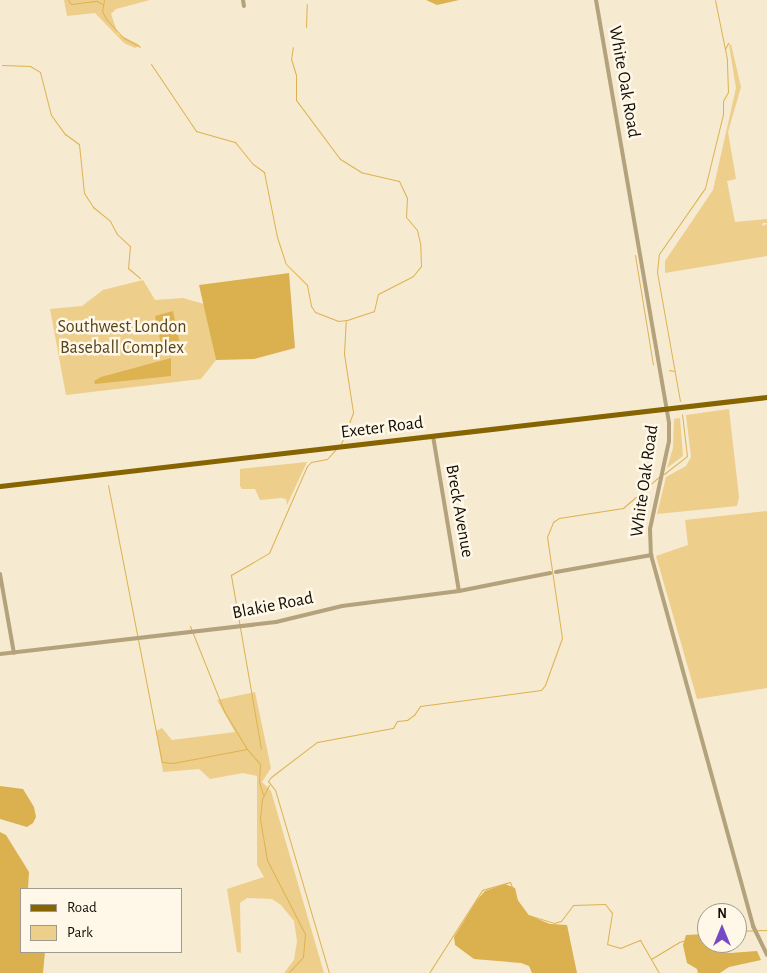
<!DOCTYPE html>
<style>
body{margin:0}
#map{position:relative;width:767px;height:973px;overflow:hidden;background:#f6ead1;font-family:"Alegreya Sans",sans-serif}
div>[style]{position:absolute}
.green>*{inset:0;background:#eece8b}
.forest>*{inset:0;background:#dbb04e}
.water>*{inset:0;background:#ddb250}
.stream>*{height:1px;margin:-0.5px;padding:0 0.5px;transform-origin:0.5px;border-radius:0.5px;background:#ddb250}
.minor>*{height:4px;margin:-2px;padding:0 2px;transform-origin:2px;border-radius:2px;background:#b4a27c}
.major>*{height:5px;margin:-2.5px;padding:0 2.5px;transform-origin:2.5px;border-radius:2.5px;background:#856401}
span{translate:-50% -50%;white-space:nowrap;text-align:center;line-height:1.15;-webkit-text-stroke:5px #fff8e9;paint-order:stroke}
.street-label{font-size:18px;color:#120e06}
.park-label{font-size:18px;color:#56441b}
.legend{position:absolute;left:20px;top:888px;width:162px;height:65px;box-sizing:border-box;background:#fff8e9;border:1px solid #a09a8e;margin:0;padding:6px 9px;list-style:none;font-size:15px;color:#120e06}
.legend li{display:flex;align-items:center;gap:10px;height:25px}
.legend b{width:25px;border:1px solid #a09a8e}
.north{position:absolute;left:697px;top:903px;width:50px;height:50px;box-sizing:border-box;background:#fff8e9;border:1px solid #a09a8e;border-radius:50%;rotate:0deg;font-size:14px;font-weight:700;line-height:20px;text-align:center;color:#120e06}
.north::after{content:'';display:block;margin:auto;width:18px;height:22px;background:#754bc3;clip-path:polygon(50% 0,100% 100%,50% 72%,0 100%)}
</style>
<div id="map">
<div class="green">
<div style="clip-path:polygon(64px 0,150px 0,116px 9px,111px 14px,118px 34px,140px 45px,135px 48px,124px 43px,95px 13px,67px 16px)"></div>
<div style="clip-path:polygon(731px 44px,741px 87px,728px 132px,736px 179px,727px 181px,735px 222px,767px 219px,767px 223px,763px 223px,762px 226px,767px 224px,767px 256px,665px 273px,665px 261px,713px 190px,736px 88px,729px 45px)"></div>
<div style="clip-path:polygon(143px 280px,155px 300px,183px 298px,204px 304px,216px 360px,201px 379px,66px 395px,50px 309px,82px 306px,103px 290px)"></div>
<div style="clip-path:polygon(729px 409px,739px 497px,737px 506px,657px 514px,666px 477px,686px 466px,691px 457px,686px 415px)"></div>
<div style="clip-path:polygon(680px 418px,683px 456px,667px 468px,673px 448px,674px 419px)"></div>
<div style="clip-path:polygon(307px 462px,287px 505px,286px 499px,281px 498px,260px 500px,255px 489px,242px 489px,240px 486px,240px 469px)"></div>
<div style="clip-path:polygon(767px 511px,767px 688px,697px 699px,656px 556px,688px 545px,685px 520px)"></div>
<div style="clip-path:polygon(255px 692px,271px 768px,262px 782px,271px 791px,324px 973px,284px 973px,294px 960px,297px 941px,294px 921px,281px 905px,272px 899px,247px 898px,240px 903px,241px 953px,237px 952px,227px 889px,264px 877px,257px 865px,257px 776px,243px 773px,210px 779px,199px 769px,163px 772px,156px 731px,162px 728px,172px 740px,235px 732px,217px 700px)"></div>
</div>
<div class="forest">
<div style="clip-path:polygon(289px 273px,295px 348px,254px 359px,216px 360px,199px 285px)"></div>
<div style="clip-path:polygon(0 786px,23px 789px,34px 807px,36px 817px,33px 823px,27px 827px,0 819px)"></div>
<div style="clip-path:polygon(0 832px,6px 835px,29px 872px,28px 889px,21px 889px,21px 952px,45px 952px,43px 973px,0 973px)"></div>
<div style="clip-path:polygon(505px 884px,515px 888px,518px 901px,528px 915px,550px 924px,567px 925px,577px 973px,532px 973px,529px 966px,521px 963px,474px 959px,455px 945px,454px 937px,477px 900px,485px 891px)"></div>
<div style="clip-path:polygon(705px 934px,710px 950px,730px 953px,757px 951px,761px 960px,729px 967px,720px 973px,698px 973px,697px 969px,687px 963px,683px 945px,686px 935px)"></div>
</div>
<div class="water">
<div style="clip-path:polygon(426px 0,459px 0,437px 5px)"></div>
<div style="clip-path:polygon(173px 311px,181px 349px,180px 352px,163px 354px,155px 316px)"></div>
<div style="clip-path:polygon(171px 358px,171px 376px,95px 384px,94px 381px,101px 377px)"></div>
</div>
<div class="stream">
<div style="left:68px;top:0;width:5px;rotate:53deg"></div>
<div style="left:71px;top:4px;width:26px;rotate:-7deg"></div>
<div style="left:97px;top:1px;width:6px;rotate:31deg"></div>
<div style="left:104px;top:0;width:11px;rotate:100deg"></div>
<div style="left:102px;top:11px;width:9px;rotate:63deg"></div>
<div style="left:106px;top:19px;width:26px;rotate:47deg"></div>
<div style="left:124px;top:38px;width:18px;rotate:29deg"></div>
<div style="left:306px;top:27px;width:23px;rotate:-88deg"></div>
<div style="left:725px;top:49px;width:7px;rotate:-63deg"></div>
<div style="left:151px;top:64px;width:81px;rotate:56.1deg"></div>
<div style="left:196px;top:131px;width:41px;rotate:15.8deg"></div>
<div style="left:235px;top:142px;width:28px;rotate:51deg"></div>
<div style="left:253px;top:164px;width:14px;rotate:36deg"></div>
<div style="left:264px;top:172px;width:66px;rotate:78.7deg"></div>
<div style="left:277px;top:237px;width:28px;rotate:72deg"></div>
<div style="left:286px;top:264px;width:30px;rotate:45deg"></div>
<div style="left:307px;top:285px;width:21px;rotate:79deg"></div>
<div style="left:311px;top:306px;width:7px;rotate:56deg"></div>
<div style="left:315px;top:312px;width:25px;rotate:21deg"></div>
<div style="left:338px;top:321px;width:9px;rotate:-6deg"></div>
<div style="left:347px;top:320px;width:28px;rotate:-18deg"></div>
<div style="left:374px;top:311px;width:17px;rotate:-77deg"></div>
<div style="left:378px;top:294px;width:39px;rotate:-27deg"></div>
<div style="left:413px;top:276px;width:13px;rotate:-51deg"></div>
<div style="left:421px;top:266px;width:23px;rotate:-92deg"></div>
<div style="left:420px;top:243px;width:13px;rotate:-103deg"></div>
<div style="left:417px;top:230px;width:17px;rotate:-130deg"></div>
<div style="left:406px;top:217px;width:19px;rotate:-87deg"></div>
<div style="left:407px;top:198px;width:19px;rotate:-115deg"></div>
<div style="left:399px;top:181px;width:39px;rotate:-167deg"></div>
<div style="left:361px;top:172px;width:25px;rotate:-148deg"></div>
<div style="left:340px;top:159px;width:74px;rotate:-126.7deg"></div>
<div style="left:296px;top:100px;width:25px;rotate:-90deg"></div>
<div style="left:296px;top:75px;width:17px;rotate:-107deg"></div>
<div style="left:291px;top:59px;width:12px;rotate:-81deg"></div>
<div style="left:2px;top:65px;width:28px;rotate:2deg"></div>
<div style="left:30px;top:66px;width:12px;rotate:31deg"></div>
<div style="left:40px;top:72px;width:44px;rotate:75.7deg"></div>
<div style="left:51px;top:115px;width:24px;rotate:54deg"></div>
<div style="left:65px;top:134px;width:17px;rotate:36deg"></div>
<div style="left:79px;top:144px;width:49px;rotate:84.2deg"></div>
<div style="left:84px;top:193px;width:17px;rotate:57deg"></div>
<div style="left:93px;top:207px;width:22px;rotate:39deg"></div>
<div style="left:110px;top:221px;width:15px;rotate:62deg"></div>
<div style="left:117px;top:234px;width:18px;rotate:43deg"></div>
<div style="left:130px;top:246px;width:22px;rotate:95deg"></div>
<div style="left:128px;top:268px;width:16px;rotate:40deg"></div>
<div style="left:635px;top:255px;width:111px;rotate:80.7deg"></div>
<div style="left:669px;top:370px;width:5px;rotate:11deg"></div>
<div style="left:680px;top:401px;width:131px;rotate:-100.1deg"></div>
<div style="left:657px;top:272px;width:18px;rotate:-84deg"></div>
<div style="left:659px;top:254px;width:80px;rotate:-55.1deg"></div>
<div style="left:705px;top:188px;width:76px;rotate:-76.3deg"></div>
<div style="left:723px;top:114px;width:13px;rotate:-90deg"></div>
<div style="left:723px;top:101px;width:10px;rotate:-61deg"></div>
<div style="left:728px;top:92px;width:33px;rotate:-92deg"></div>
<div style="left:727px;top:59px;width:60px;rotate:-101.5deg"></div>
<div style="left:341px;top:444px;width:34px;rotate:-69deg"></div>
<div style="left:353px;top:412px;width:59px;rotate:-98.8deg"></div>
<div style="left:344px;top:354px;width:33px;rotate:-87deg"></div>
<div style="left:664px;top:474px;width:29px;rotate:-38deg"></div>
<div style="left:687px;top:456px;width:42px;rotate:-96.8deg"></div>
<div style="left:108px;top:485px;width:282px;rotate:79deg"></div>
<div style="left:162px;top:762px;width:11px;rotate:5deg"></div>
<div style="left:173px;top:763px;width:75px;rotate:-10.7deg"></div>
<div style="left:190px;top:626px;width:92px;rotate:68.2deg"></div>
<div style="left:224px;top:711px;width:44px;rotate:58.8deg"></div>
<div style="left:247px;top:749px;width:20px;rotate:49deg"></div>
<div style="left:260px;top:764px;width:18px;rotate:93deg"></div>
<div style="left:259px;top:782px;width:13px;rotate:72deg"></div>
<div style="left:261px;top:749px;width:177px;rotate:-99.8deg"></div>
<div style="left:231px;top:575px;width:44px;rotate:-30.1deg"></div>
<div style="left:269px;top:553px;width:95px;rotate:-66.4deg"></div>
<div style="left:307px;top:466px;width:6px;rotate:-45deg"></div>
<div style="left:311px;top:462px;width:16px;rotate:-11deg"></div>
<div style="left:327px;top:459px;width:15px;rotate:-48deg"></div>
<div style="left:269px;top:785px;width:16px;rotate:117deg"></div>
<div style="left:262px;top:799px;width:20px;rotate:96deg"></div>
<div style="left:260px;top:819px;width:42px;rotate:80.3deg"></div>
<div style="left:267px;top:860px;width:83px;rotate:62.8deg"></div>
<div style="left:305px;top:934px;width:23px;rotate:95deg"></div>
<div style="left:303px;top:957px;width:22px;rotate:133deg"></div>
<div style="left:737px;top:931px;width:30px;rotate:-2deg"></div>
<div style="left:651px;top:959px;width:33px;rotate:-31deg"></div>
<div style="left:679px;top:942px;width:29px;rotate:-16deg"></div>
<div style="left:329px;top:973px;width:191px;rotate:-106.4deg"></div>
<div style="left:275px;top:790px;width:11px;rotate:-128deg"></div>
<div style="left:268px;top:781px;width:5px;rotate:-53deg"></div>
<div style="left:271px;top:777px;width:58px;rotate:-37.3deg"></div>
<div style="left:317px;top:742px;width:77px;rotate:-10.4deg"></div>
<div style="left:393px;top:728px;width:8px;rotate:-60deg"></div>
<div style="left:397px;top:721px;width:10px;rotate:-6deg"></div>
<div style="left:407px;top:720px;width:9px;rotate:-36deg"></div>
<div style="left:414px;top:715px;width:11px;rotate:-56deg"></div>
<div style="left:420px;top:706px;width:122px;rotate:-7.5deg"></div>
<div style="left:541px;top:690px;width:6px;rotate:-51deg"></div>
<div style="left:545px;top:685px;width:50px;rotate:-70.1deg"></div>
<div style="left:562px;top:638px;width:102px;rotate:-98.4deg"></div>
<div style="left:547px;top:537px;width:16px;rotate:-68deg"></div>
<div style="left:553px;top:522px;width:7px;rotate:-34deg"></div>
<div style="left:559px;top:518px;width:65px;rotate:-8.9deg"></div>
<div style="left:623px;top:508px;width:49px;rotate:-40.9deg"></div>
<div style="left:429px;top:973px;width:98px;rotate:-57.4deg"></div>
<div style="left:482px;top:890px;width:29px;rotate:-16deg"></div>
<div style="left:510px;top:882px;width:19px;rotate:69deg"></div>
<div style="left:517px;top:900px;width:19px;rotate:54deg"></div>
<div style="left:528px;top:915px;width:27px;rotate:17deg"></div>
<div style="left:554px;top:923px;width:7px;rotate:-16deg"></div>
<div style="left:561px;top:921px;width:20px;rotate:-53deg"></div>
<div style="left:573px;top:905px;width:32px;rotate:-2deg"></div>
<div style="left:605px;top:904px;width:11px;rotate:52deg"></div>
<div style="left:612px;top:913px;width:31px;rotate:99deg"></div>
<div style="left:607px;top:944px;width:14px;rotate:17deg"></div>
<div style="left:620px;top:948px;width:22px;rotate:-22deg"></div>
<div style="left:640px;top:940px;width:38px;rotate:60deg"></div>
<div style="left:704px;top:973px;width:12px"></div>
</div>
<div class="minor">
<div style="left:243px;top:0;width:6px;rotate:81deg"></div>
<div style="left:596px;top:0;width:430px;rotate:80.2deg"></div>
<div style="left:669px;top:424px;width:17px;rotate:90deg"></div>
<div style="left:669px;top:441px;width:90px;rotate:102.2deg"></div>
<div style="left:650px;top:529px;width:26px;rotate:88deg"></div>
<div style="left:651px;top:555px;width:385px;rotate:74.6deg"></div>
<div style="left:753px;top:926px;width:32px;rotate:64deg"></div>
<div style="left:433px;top:436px;width:157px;rotate:80.5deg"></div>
<div style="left:556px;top:572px;width:97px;rotate:-10.1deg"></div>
<div style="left:0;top:574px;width:80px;rotate:80deg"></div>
<div style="left:0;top:654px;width:278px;rotate:-6.6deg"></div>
<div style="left:276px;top:622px;width:68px;rotate:-13.6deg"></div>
<div style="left:342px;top:606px;width:118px;rotate:-7.3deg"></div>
<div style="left:459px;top:591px;width:93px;rotate:-11.2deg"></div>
</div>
<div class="major">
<div style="left:0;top:486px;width:772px;rotate:-6.62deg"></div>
</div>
<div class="street-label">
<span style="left:624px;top:82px;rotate:80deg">White Oak Road</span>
<span style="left:382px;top:428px;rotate:-7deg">Exeter Road</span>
<span style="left:645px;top:481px;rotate:-82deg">White Oak Road</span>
<span style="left:459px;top:511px;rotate:80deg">Breck Avenue</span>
<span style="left:273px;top:606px;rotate:-11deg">Blakie Road</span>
</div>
<div class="park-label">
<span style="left:122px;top:338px">Southwest London<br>Baseball Complex</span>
</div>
<ul class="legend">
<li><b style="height:6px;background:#856401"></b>Road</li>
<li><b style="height:14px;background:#eece8b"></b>Park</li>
</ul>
<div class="north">N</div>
</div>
